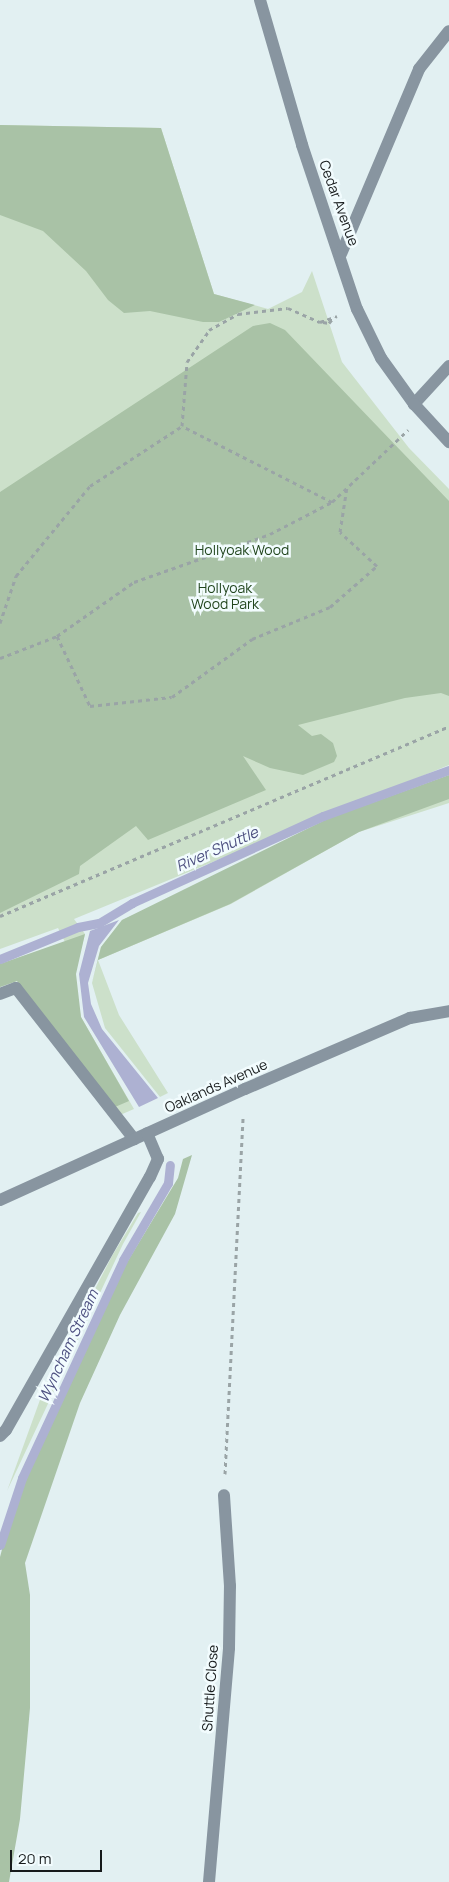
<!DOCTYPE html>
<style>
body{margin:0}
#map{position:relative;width:449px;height:1882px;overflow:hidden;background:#e2f0f2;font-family:Manrope,sans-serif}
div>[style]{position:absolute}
.green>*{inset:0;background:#cce0ca}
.forest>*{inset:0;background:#a9c2a6}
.water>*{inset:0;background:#adb1d2}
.stream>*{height:9px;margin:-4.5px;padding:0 4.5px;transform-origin:4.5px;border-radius:4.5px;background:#adb1d2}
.path>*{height:3px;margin-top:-1.5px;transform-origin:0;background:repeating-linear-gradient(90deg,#9aa4a6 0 4px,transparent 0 8px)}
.minor>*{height:12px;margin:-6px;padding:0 6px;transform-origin:6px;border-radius:6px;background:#8895a0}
span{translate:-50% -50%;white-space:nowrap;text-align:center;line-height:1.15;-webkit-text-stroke:5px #f2fcfe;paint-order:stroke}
.street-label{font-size:14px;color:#161a1b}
.park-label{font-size:14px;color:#21451d}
.water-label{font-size:15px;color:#4d5080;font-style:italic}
.scale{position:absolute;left:10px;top:1850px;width:92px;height:22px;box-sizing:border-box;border:2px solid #161a1b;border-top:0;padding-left:6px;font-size:15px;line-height:18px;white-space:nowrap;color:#161a1b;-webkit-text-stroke:4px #f2fcfe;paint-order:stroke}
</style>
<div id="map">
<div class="green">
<div style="clip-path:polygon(0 125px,161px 128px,214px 294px,268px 309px,302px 292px,312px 271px,342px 362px,409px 448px,449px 489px,449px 765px,74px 919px,85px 934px,73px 978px,81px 1017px,134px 1109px,120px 1115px,17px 981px,0 987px,0 964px,65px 942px,58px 928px,0 949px)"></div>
<div style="clip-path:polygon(449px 776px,449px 803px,359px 832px,231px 904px,98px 960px,119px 1015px,168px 1093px,160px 1097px,105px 1028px,92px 983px,101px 947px,122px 920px)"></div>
<div style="clip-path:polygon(141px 1212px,123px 1244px,7px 1491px,45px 1386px,112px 1256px,138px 1213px)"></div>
</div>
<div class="forest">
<div style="clip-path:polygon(0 125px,161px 128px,214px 294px,255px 305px,219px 322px,203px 322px,150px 311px,124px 313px,108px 300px,86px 271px,43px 231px,0 215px)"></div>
<div style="clip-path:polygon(270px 323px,285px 330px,449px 501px,449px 696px,441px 693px,405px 698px,298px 725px,312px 736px,321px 734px,333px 743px,337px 756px,334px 762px,303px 775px,270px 768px,243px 756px,266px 790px,148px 840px,136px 826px,80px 866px,79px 874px,0 913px,0 492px,253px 326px)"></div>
<div style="clip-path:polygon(449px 775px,449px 799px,359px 832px,230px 904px,98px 960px,92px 983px,101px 947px,122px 920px,327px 819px)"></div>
<div style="clip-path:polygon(85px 934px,76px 974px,81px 1017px,129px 1101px,115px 1107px,17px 981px,0 987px,0 964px)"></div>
<div style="clip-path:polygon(192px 1155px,175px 1214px,120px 1315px,80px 1403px,25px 1563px,30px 1595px,30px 1708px,20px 1819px,9px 1882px,0 1882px,0 1557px,10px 1519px,46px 1432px,126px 1264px,178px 1178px,183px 1159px)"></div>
</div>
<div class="water">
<div style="clip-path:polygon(119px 920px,99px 946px,88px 983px,91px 1004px,102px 1029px,158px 1098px,139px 1107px,84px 1017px,79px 974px,90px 931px)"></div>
</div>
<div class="stream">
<div style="left:0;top:959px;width:84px;rotate:-22.3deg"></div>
<div style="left:78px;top:927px;width:21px;rotate:-11deg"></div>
<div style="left:99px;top:923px;width:39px;rotate:-31deg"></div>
<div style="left:132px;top:903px;width:210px;rotate:-24.5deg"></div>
<div style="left:323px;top:816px;width:134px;rotate:-20.1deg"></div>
<div style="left:0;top:1545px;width:71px;rotate:-71.8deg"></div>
<div style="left:22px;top:1478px;width:240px;rotate:-65.1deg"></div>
<div style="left:123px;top:1260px;width:89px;rotate:-59.7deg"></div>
<div style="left:168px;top:1183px;width:18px;rotate:-84deg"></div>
</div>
<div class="path">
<div style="left:323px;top:322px;width:6px;rotate:9deg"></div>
<div style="left:329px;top:323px;width:8px;rotate:-50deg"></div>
<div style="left:182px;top:426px;width:64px;rotate:-85.5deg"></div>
<div style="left:187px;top:362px;width:39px;rotate:-55deg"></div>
<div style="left:209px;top:330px;width:33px;rotate:-29deg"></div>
<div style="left:238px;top:314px;width:50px;rotate:-6.8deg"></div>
<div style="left:288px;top:308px;width:35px;rotate:24deg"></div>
<div style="left:320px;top:322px;width:18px;rotate:-19deg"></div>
<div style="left:332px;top:502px;width:105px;rotate:-43.5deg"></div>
<div style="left:0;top:623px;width:50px;rotate:-71.2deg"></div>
<div style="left:16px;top:576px;width:117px;rotate:-50.6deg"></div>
<div style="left:90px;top:486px;width:110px;rotate:-33.1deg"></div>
<div style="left:57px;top:636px;width:77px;rotate:64.8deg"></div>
<div style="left:90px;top:706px;width:82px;rotate:-6.3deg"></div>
<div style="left:172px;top:697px;width:99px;rotate:-35.9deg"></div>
<div style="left:252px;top:639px;width:84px;rotate:-22.3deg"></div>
<div style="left:330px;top:607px;width:62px;rotate:-41.1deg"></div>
<div style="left:377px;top:566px;width:50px;rotate:-137.4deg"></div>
<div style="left:340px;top:532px;width:46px;rotate:-81.2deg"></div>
<div style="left:0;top:658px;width:61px;rotate:-21.1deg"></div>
<div style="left:57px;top:636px;width:94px;rotate:-35deg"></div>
<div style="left:134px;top:582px;width:144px;rotate:-19.4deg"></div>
<div style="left:270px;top:534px;width:70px;rotate:-27.3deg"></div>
<div style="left:332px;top:502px;width:168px;rotate:-153.1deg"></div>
<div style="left:0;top:916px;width:488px;rotate:-22.9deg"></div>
<div style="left:225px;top:1474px;width:360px;rotate:-87.1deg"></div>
</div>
<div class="minor">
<div style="left:260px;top:0;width:151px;rotate:73.8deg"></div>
<div style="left:302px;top:145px;width:173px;rotate:71.5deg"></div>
<div style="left:357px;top:309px;width:55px;rotate:63.9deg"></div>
<div style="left:381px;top:358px;width:57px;rotate:54.3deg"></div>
<div style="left:341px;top:254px;width:201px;rotate:-67.1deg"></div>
<div style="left:419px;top:69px;width:48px;rotate:-51.7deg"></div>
<div style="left:449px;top:366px;width:52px;rotate:132.6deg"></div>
<div style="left:414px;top:404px;width:52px;rotate:47.4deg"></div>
<div style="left:0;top:994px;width:17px;rotate:-21deg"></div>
<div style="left:16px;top:988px;width:192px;rotate:52deg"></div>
<div style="left:0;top:1200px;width:269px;rotate:-24.4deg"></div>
<div style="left:245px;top:1089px;width:180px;rotate:-23.3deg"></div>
<div style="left:410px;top:1018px;width:40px;rotate:-10deg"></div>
<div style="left:0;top:1436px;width:8px;rotate:-45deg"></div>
<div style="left:6px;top:1430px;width:291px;rotate:-60.4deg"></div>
<div style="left:150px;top:1177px;width:20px;rotate:-66deg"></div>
<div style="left:158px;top:1159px;width:28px;rotate:-113deg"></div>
<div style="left:209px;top:1882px;width:235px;rotate:-85.1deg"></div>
<div style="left:229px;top:1648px;width:62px;rotate:-89.1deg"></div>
<div style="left:230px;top:1586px;width:91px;rotate:-93.8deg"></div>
</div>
<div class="street-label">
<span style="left:339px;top:203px;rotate:70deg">Cedar Avenue</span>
<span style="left:216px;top:1086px;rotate:-24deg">Oaklands Avenue</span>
<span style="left:210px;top:1688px;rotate:-86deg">Shuttle Close</span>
</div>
<div class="park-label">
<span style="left:242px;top:550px">Hollyoak Wood</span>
<span style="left:225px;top:596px">Hollyoak<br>Wood Park</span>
</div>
<div class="water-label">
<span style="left:217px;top:849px;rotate:-24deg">River Shuttle</span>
<span style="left:68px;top:1346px;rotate:-65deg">Wyncham Stream</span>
</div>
<div class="scale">20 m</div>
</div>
